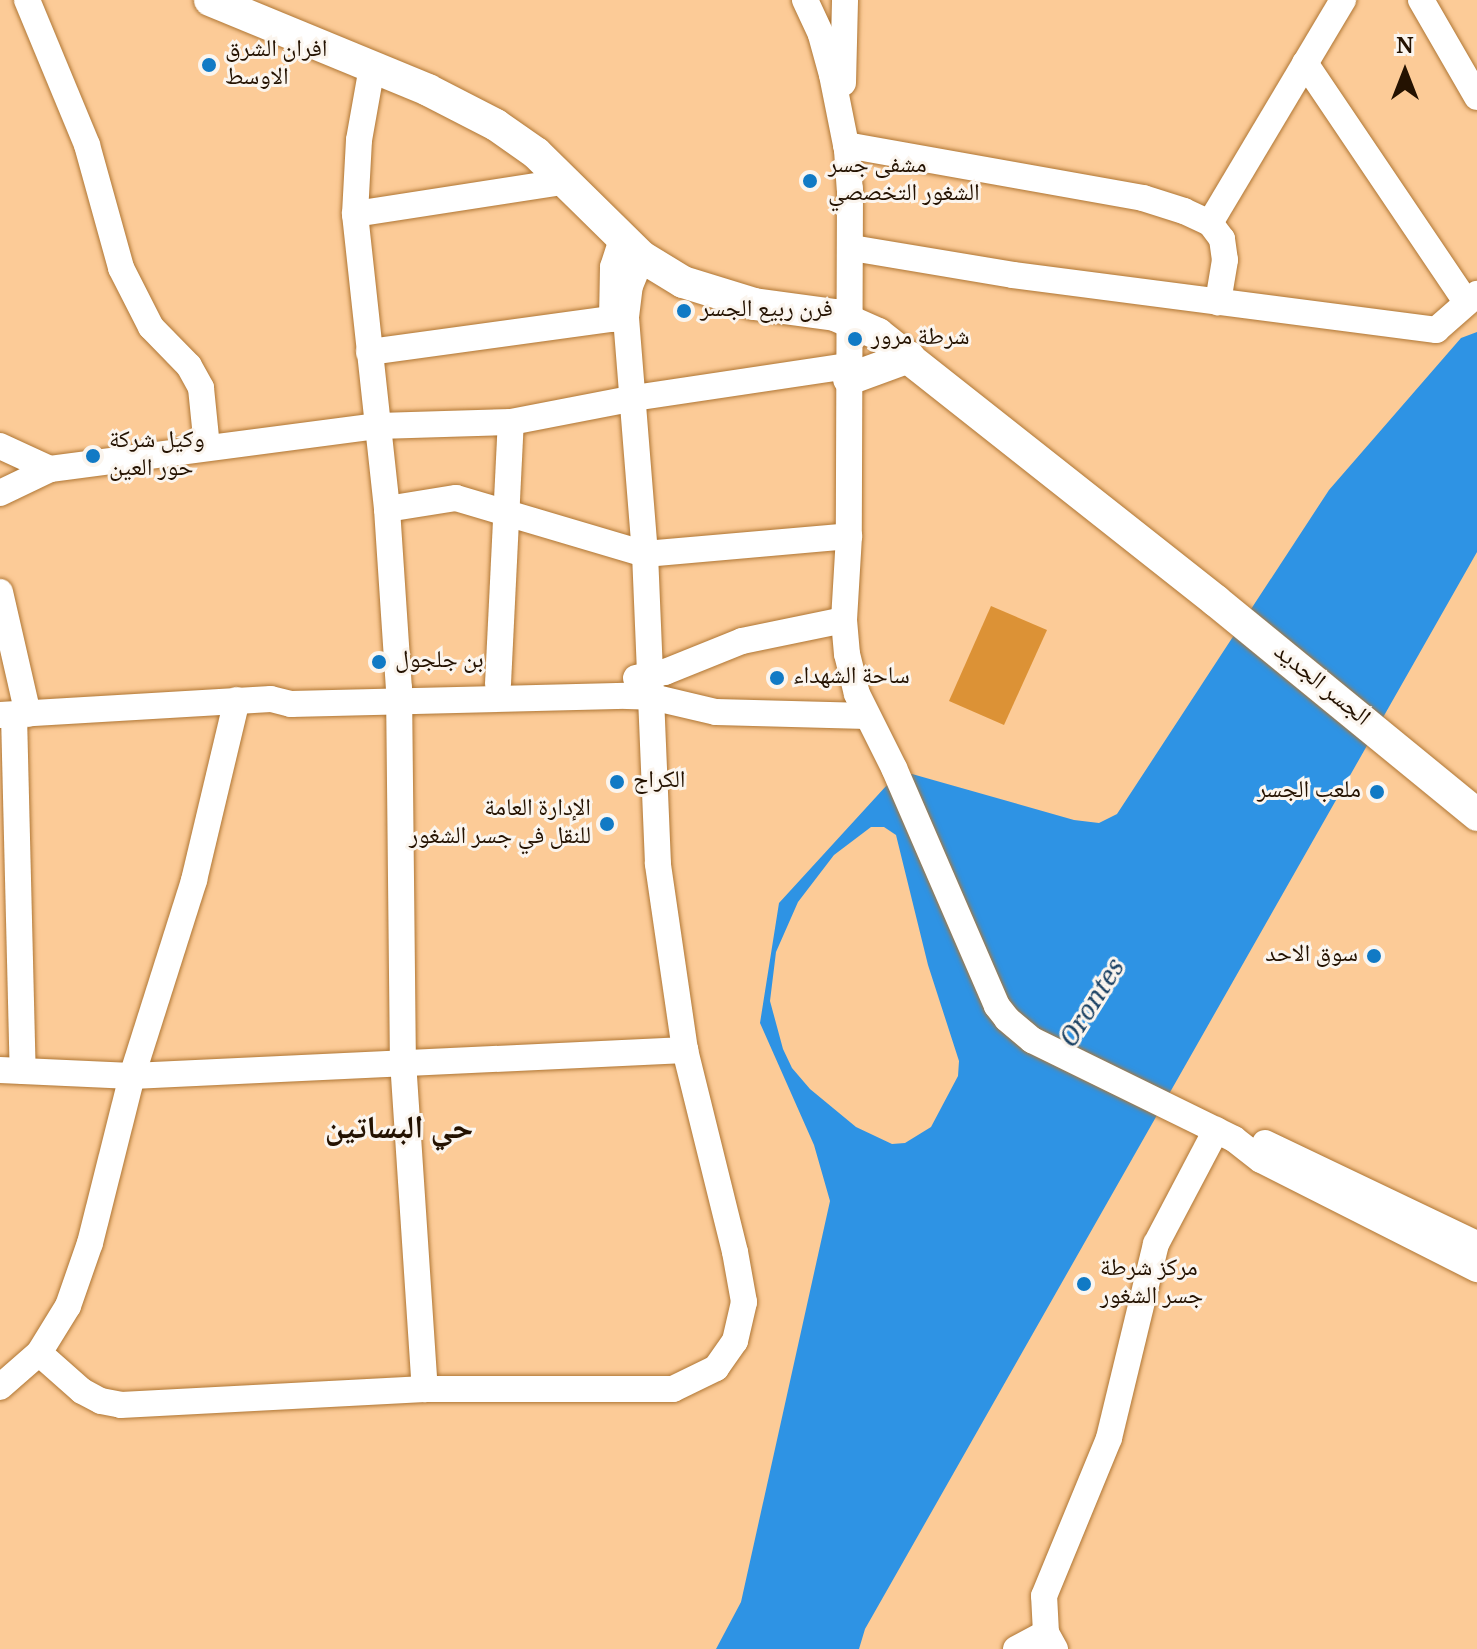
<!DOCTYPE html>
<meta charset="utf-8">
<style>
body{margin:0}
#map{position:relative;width:1477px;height:1649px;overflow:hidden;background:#fccb97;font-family:Georgia,"Noto Naskh Arabic",serif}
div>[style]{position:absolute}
.green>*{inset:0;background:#dc9236}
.water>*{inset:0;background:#2e93e4}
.roads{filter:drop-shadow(0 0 2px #af7634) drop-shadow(0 0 2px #af7634)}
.minor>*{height:26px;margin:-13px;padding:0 13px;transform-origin:13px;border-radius:13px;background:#fff}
.major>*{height:32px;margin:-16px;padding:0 16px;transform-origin:16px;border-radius:16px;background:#fff}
.dots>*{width:22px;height:22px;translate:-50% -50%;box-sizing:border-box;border:4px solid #fbf5ee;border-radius:50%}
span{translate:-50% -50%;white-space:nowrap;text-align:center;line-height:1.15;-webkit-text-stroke:6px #fbf5ee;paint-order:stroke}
.poi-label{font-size:24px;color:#241201}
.left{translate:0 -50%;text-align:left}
.right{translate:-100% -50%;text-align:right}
.street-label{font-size:24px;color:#241201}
.water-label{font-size:26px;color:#1c4264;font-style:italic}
.district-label{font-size:32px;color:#241201;font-weight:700}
.north{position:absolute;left:1365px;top:32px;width:80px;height:80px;-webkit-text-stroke:6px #fbf5ee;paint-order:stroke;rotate:0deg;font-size:22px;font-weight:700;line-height:32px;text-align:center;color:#241201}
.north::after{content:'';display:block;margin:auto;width:28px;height:36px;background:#241201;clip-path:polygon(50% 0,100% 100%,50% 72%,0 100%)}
</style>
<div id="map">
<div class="green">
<div style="clip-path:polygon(991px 606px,1047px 630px,1004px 725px,949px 701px)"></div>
</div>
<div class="water">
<div style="clip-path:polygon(evenodd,1477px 332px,1477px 552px,865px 1629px,859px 1649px,716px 1649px,741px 1602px,830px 1201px,814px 1145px,760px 1023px,779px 903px,887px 785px,912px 774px,1074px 820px,1099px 823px,1117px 814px,1329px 490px,1461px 338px,1477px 332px,871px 827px,884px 827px,896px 835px,928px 965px,959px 1061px,958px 1076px,931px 1127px,905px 1143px,892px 1144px,856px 1127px,810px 1089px,792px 1068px,783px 1049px,770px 1001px,776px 952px,798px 902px,834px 855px,871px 827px)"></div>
</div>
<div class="roads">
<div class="minor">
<div style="left:27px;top:0;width:157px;rotate:67.5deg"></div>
<div style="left:87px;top:145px;width:128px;rotate:74.5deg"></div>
<div style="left:121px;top:268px;width:66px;rotate:63deg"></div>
<div style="left:151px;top:327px;width:54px;rotate:45.7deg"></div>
<div style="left:189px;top:366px;width:25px;rotate:61deg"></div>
<div style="left:201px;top:388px;width:59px;rotate:84.2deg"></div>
<div style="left:805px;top:0;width:38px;rotate:65deg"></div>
<div style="left:821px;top:35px;width:41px;rotate:74.6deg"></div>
<div style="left:832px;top:75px;width:76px;rotate:78.7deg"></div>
<div style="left:847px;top:150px;width:39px;rotate:86deg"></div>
<div style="left:850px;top:189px;width:347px;rotate:90.2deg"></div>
<div style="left:849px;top:536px;width:84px;rotate:93.4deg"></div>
<div style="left:844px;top:620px;width:34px;rotate:85deg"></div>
<div style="left:847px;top:654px;width:41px;rotate:76deg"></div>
<div style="left:857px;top:694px;width:83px;rotate:63.4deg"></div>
<div style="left:894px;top:768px;width:259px;rotate:66.6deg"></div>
<div style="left:997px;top:1006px;width:16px;rotate:52deg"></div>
<div style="left:1007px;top:1019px;width:33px;rotate:40deg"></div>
<div style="left:1032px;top:1040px;width:225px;rotate:26.1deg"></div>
<div style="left:1234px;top:1139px;width:34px;rotate:38deg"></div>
<div style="left:1261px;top:1160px;width:242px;rotate:26.8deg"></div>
<div style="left:1421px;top:0;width:112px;rotate:60deg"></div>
<div style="left:1305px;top:63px;width:288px;rotate:56deg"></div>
<div style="left:372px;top:67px;width:74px;rotate:100.1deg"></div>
<div style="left:359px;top:140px;width:74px;rotate:93.1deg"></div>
<div style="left:355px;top:214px;width:297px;rotate:83.8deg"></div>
<div style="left:387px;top:509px;width:179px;rotate:86.2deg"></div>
<div style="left:399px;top:688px;width:373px;rotate:89.4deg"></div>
<div style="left:403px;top:1061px;width:329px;rotate:86.2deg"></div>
<div style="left:843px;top:83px;width:83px;rotate:-88.6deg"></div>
<div style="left:846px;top:145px;width:302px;rotate:10.1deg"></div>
<div style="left:1143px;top:198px;width:43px;rotate:17.6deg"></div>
<div style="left:1184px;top:211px;width:29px;rotate:25deg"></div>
<div style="left:1210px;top:223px;width:20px;rotate:53deg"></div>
<div style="left:1222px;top:239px;width:21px;rotate:82deg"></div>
<div style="left:1225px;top:260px;width:43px;rotate:99.5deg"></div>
<div style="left:355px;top:214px;width:215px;rotate:-8.8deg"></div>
<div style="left:1210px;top:223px;width:260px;rotate:-59.2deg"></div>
<div style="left:852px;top:248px;width:163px;rotate:9.5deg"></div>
<div style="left:1013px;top:275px;width:427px;rotate:7.4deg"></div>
<div style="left:1436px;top:330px;width:55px;rotate:-41.3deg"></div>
<div style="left:612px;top:319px;width:52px;rotate:-88.9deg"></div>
<div style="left:613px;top:267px;width:32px;rotate:-72deg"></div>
<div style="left:369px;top:352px;width:259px;rotate:-7.8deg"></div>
<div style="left:0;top:446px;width:55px;rotate:24.7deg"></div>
<div style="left:0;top:493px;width:55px;rotate:-25.6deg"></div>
<div style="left:50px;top:469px;width:331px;rotate:-7.5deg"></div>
<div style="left:378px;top:426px;width:133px;rotate:-1.7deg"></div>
<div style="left:511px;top:422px;width:125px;rotate:-11deg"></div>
<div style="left:634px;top:398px;width:217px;rotate:-8.5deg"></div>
<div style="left:387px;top:509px;width:70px;rotate:-9.1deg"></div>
<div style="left:456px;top:498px;width:197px;rotate:16.5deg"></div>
<div style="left:645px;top:554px;width:205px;rotate:-5deg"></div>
<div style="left:0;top:592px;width:125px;rotate:77.1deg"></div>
<div style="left:636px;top:678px;width:30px;rotate:-12deg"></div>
<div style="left:665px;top:672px;width:83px;rotate:-21.9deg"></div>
<div style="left:742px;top:641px;width:104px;rotate:-11.6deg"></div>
<div style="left:498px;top:684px;width:262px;rotate:-87.2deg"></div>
<div style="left:0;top:715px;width:271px;rotate:-3.4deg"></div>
<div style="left:271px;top:699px;width:21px;rotate:14deg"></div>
<div style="left:291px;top:704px;width:336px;rotate:-1.4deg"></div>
<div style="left:627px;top:696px;width:25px;rotate:2deg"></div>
<div style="left:652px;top:697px;width:66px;rotate:13.2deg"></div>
<div style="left:716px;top:712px;width:151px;rotate:1.5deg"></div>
<div style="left:14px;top:715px;width:356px;rotate:88.6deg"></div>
<div style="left:0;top:1070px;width:132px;rotate:2.6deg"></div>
<div style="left:132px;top:1076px;width:554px;rotate:-2.69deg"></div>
<div style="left:1265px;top:1143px;width:235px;rotate:25.5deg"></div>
<div style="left:39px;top:1353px;width:57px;rotate:41.5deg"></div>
<div style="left:82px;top:1391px;width:21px;rotate:28deg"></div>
<div style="left:101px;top:1401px;width:20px;rotate:11deg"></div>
<div style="left:121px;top:1405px;width:304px;rotate:-3deg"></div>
<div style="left:425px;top:1389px;width:248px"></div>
<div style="left:673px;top:1389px;width:48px;rotate:-26deg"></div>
<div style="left:716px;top:1368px;width:33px;rotate:-55deg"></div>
<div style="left:735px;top:1341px;width:40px;rotate:-77deg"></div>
<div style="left:744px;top:1302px;width:51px;rotate:-100.2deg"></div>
<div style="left:735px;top:1252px;width:208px;rotate:-103.9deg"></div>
<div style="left:685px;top:1050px;width:188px;rotate:-98.3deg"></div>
<div style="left:658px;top:864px;width:310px;rotate:-92.4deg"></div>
<div style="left:645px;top:554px;width:238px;rotate:-94.6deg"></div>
<div style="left:626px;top:317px;width:31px;rotate:-83deg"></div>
<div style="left:630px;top:286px;width:31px;rotate:-68deg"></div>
<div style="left:0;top:1387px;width:52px;rotate:-41.1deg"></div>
<div style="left:39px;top:1353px;width:55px;rotate:-58.3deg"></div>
<div style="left:68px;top:1306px;width:67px;rotate:-70.8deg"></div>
<div style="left:90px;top:1243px;width:172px;rotate:-75.9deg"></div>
<div style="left:132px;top:1076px;width:206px;rotate:-72.4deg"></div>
<div style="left:194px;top:880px;width:185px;rotate:-76.6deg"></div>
<div style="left:1016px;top:1649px;width:34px;rotate:-28deg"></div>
<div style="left:1055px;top:1649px;width:18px;rotate:-119deg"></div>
<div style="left:1046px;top:1633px;width:37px;rotate:-93deg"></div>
<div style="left:1044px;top:1596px;width:171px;rotate:-67.6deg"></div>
<div style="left:1109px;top:1438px;width:200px;rotate:-76.4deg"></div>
<div style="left:1156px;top:1244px;width:129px;rotate:-62.2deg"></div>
</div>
<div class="major">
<div style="left:210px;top:0;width:236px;rotate:22.4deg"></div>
<div style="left:428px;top:90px;width:76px;rotate:27.2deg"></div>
<div style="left:496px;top:125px;width:49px;rotate:35deg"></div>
<div style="left:536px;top:153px;width:148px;rotate:44.5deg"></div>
<div style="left:642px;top:257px;width:48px;rotate:31.4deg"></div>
<div style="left:683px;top:282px;width:74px;rotate:17.2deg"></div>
<div style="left:754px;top:304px;width:82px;rotate:7.7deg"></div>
<div style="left:835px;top:315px;width:47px;rotate:23.8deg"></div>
<div style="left:878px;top:334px;width:431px;rotate:38.3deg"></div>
<div style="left:1216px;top:601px;width:338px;rotate:39.3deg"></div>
<div style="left:849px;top:379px;width:64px;rotate:-20.1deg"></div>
</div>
</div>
<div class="dots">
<div style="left:209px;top:65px;background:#117ac5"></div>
<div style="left:810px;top:181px;background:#117ac5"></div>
<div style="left:684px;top:311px;background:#117ac5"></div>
<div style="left:855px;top:339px;background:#117ac5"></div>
<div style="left:93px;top:456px;background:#117ac5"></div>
<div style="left:379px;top:662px;background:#117ac5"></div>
<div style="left:777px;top:678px;background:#117ac5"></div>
<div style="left:617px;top:782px;background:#117ac5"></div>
<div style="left:1377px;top:792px;background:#117ac5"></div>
<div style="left:607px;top:824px;background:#117ac5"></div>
<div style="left:1374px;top:956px;background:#117ac5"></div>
<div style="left:1084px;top:1284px;background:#117ac5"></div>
</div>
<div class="poi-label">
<span class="left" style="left:225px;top:65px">افران الشرق<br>الاوسط</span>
<span class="left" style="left:828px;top:181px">مشفى جسر<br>الشغور التخصصي</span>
<span class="left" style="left:700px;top:311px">فرن ربيع الجسر</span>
<span class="left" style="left:871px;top:339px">شرطة مرور</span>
<span class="left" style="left:109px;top:456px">وكيل شركة<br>حور العين</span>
<span class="left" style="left:395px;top:662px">بن جلجول</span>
<span class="left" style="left:793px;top:678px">ساحة الشهداء</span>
<span class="left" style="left:633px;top:782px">الكراج</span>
<span class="right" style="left:1361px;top:792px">ملعب الجسر</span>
<span class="right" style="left:591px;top:824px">الإدارة العامة<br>للنقل في جسر الشغور</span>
<span class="right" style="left:1358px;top:956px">سوق الاحد</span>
<span class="left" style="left:1100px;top:1284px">مركز شرطة<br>جسر الشغور</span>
</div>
<div class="street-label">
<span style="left:1321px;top:686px;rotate:39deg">الجسر الجديد</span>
</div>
<div class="water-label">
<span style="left:1094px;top:1006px;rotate:-58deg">Orontes</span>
</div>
<div class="district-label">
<span style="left:399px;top:1131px">حي البساتين</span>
</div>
<div class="north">N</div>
</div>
